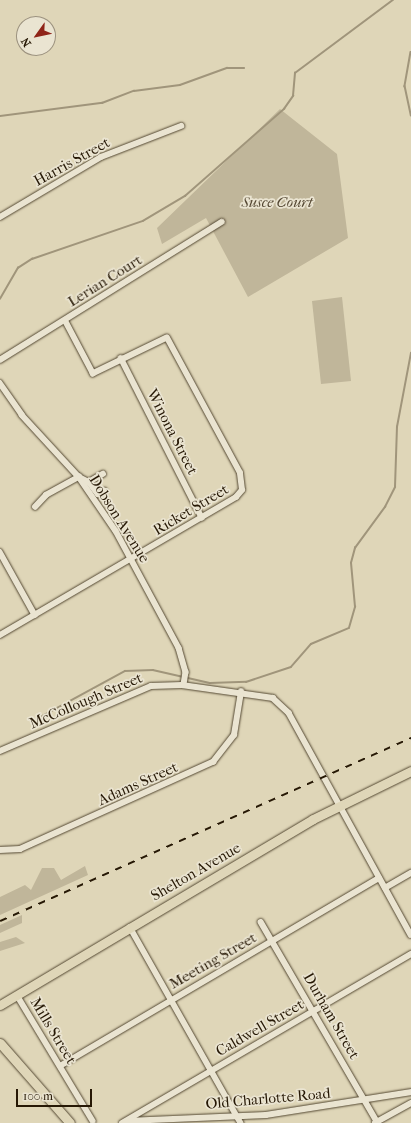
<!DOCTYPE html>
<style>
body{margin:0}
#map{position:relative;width:411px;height:1123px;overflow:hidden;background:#dfd6b8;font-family:"IM FELL French Canon",serif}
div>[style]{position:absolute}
.green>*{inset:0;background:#c0b69a}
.stream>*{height:1.5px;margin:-0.75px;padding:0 0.75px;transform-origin:0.75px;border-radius:0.75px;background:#a0957b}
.roads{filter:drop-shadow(0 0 1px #544832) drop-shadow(0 0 1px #544832)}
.minor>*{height:5.5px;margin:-2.75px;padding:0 2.75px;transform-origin:2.75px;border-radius:2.75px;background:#eae4d1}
.primary>*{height:9px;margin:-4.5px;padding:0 4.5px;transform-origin:4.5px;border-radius:4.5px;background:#dfd6b8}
.trunk>*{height:9px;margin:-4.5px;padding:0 4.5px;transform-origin:4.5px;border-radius:4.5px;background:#dfd6b8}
.rail>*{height:1.5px;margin-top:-0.75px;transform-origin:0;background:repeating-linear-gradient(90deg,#261805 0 7px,transparent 0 14px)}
span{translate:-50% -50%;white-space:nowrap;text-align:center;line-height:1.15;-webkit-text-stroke:3.5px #eae4d1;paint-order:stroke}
.street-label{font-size:15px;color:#261805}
.park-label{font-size:15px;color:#544732;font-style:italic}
.north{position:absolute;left:16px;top:16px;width:40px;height:40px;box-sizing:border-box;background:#eae4d1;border:1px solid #9c927f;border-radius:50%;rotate:237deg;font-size:11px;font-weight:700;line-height:16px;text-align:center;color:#261805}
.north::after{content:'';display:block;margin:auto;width:14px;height:18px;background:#8f2418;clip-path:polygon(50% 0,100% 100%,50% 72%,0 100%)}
.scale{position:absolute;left:16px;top:1089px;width:76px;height:18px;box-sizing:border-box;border:2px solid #261805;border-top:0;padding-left:5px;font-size:12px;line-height:14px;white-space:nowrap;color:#261805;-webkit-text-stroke:3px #eae4d1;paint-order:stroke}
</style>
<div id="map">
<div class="green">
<div style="clip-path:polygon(280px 109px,337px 154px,348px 238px,248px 297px,206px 218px,162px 244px,157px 228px)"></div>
<div style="clip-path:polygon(342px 297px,351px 381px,321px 384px,312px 301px)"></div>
<div style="clip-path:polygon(85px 866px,88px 875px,0 915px,0 897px,25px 885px,31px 890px,42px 868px,54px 868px,61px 880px)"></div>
<div style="clip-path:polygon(22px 915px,22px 923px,0 933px,0 925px)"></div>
<div style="clip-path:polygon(16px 937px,25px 943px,0 951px,0 942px)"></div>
</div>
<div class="stream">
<div style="left:411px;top:52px;width:35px;rotate:100deg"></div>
<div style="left:405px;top:86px;width:30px;rotate:78deg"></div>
<div style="left:0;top:116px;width:103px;rotate:-7.3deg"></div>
<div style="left:102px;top:103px;width:34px;rotate:-21deg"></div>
<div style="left:134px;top:91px;width:46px;rotate:-7.4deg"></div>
<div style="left:180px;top:85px;width:50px;rotate:-19.9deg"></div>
<div style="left:227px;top:68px;width:17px"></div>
<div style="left:0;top:299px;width:36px;rotate:-60deg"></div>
<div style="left:18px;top:268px;width:17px;rotate:-33deg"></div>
<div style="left:32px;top:259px;width:117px;rotate:-18.9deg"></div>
<div style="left:143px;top:221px;width:49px;rotate:-30.8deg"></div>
<div style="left:185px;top:196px;width:132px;rotate:-41.3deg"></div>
<div style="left:284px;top:109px;width:16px;rotate:-55deg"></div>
<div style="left:293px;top:96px;width:23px;rotate:-85deg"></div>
<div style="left:295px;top:73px;width:122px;rotate:-36.7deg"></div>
<div style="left:37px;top:719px;width:100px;rotate:-28.6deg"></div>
<div style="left:125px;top:671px;width:28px;rotate:-2deg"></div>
<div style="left:153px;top:670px;width:58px;rotate:12.8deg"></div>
<div style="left:210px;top:683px;width:36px;rotate:-2deg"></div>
<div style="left:246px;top:682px;width:47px;rotate:-18.4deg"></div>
<div style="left:291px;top:667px;width:30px;rotate:-49deg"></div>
<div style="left:311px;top:644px;width:41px;rotate:-22.8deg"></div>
<div style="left:349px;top:628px;width:22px;rotate:-74deg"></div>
<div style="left:355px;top:607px;width:44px;rotate:-95.2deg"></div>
<div style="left:351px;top:563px;width:16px;rotate:-75deg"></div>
<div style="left:355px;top:548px;width:51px;rotate:-53.8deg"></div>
<div style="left:385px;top:507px;width:22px;rotate:-63deg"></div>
<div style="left:395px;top:487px;width:60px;rotate:-88.1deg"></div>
<div style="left:397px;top:427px;width:75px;rotate:-79.3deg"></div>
</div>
<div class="roads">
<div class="minor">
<div style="left:0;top:217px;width:117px;rotate:-30.7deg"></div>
<div style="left:101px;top:157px;width:86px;rotate:-21.2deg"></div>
<div style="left:121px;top:358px;width:179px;rotate:63.1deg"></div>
<div style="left:0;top:360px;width:261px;rotate:-31.9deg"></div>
<div style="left:0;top:383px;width:39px;rotate:55deg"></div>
<div style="left:22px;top:415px;width:84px;rotate:47.4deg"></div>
<div style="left:79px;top:477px;width:65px;rotate:55.6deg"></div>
<div style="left:116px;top:531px;width:133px;rotate:61.7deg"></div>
<div style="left:179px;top:648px;width:25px;rotate:74deg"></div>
<div style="left:186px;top:672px;width:13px;rotate:99deg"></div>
<div style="left:89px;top:482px;width:15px;rotate:53deg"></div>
<div style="left:98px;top:494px;width:7px;rotate:-27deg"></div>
<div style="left:35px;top:507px;width:16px;rotate:-47deg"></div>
<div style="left:46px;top:495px;width:38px;rotate:-29deg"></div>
<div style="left:79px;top:477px;width:11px;rotate:27deg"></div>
<div style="left:89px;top:482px;width:16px;rotate:-30deg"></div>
<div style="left:0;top:552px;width:72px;rotate:60.9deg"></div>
<div style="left:0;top:635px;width:273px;rotate:-30.3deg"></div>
<div style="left:236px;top:497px;width:9px;rotate:-49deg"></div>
<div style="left:242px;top:490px;width:17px;rotate:-97deg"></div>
<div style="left:240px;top:473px;width:153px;rotate:-118.4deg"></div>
<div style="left:167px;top:338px;width:82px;rotate:154.1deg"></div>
<div style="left:93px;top:374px;width:60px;rotate:-117.8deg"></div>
<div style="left:0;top:751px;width:164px;rotate:-23.3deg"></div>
<div style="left:151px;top:686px;width:31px;rotate:-2deg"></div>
<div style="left:182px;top:685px;width:92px;rotate:8.1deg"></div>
<div style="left:273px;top:698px;width:22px;rotate:43deg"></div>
<div style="left:289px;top:713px;width:253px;rotate:61.2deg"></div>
<div style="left:0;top:850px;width:20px;rotate:-3deg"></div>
<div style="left:20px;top:849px;width:212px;rotate:-24.3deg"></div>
<div style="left:213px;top:762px;width:34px;rotate:-52deg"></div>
<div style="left:234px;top:735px;width:44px;rotate:-80.8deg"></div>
<div style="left:385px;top:888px;width:30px;rotate:-30deg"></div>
<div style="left:261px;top:922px;width:233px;rotate:59.8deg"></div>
<div style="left:130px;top:927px;width:225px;rotate:60.5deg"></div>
<div style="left:17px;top:995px;width:147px;rotate:58.9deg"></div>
<div style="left:60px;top:1066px;width:370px;rotate:-30.5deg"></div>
<div style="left:127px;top:1121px;width:139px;rotate:-2.5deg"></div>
<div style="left:266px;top:1115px;width:147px;rotate:-9deg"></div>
<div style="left:122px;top:1123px;width:335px;rotate:-30.3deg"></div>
<div style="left:375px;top:1123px;width:41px;rotate:-29.1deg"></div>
</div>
<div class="primary">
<div style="left:0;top:1005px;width:364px;rotate:-30.7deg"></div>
<div style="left:313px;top:819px;width:109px;rotate:-26.1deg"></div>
</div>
<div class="trunk">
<div style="left:0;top:1043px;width:106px;rotate:48.8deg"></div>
</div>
</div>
<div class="rail">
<div style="left:0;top:921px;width:450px;rotate:-24deg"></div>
</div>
<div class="street-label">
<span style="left:72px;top:162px;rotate:-29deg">Harris Street</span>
<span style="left:105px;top:281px;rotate:-32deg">Lerian Court</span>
<span style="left:172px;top:432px;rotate:63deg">Winona Street</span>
<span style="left:191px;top:510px;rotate:-31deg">Ricket Street</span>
<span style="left:119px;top:519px;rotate:58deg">Dobson Avenue</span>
<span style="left:86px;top:701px;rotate:-23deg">McCollough Street</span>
<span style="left:138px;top:784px;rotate:-24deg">Adams Street</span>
<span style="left:196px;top:872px;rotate:-30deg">Shelton Avenue</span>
<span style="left:213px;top:961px;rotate:-30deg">Meeting Street</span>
<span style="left:331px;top:1016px;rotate:60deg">Durham Street</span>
<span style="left:260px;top:1028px;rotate:-30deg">Caldwell Street</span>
<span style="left:53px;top:1031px;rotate:59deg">Mills Street</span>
<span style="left:268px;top:1099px;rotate:-5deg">Old Charlotte Road</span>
</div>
<div class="park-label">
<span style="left:277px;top:203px">Susce Court</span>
</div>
<div class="north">N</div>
<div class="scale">100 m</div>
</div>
